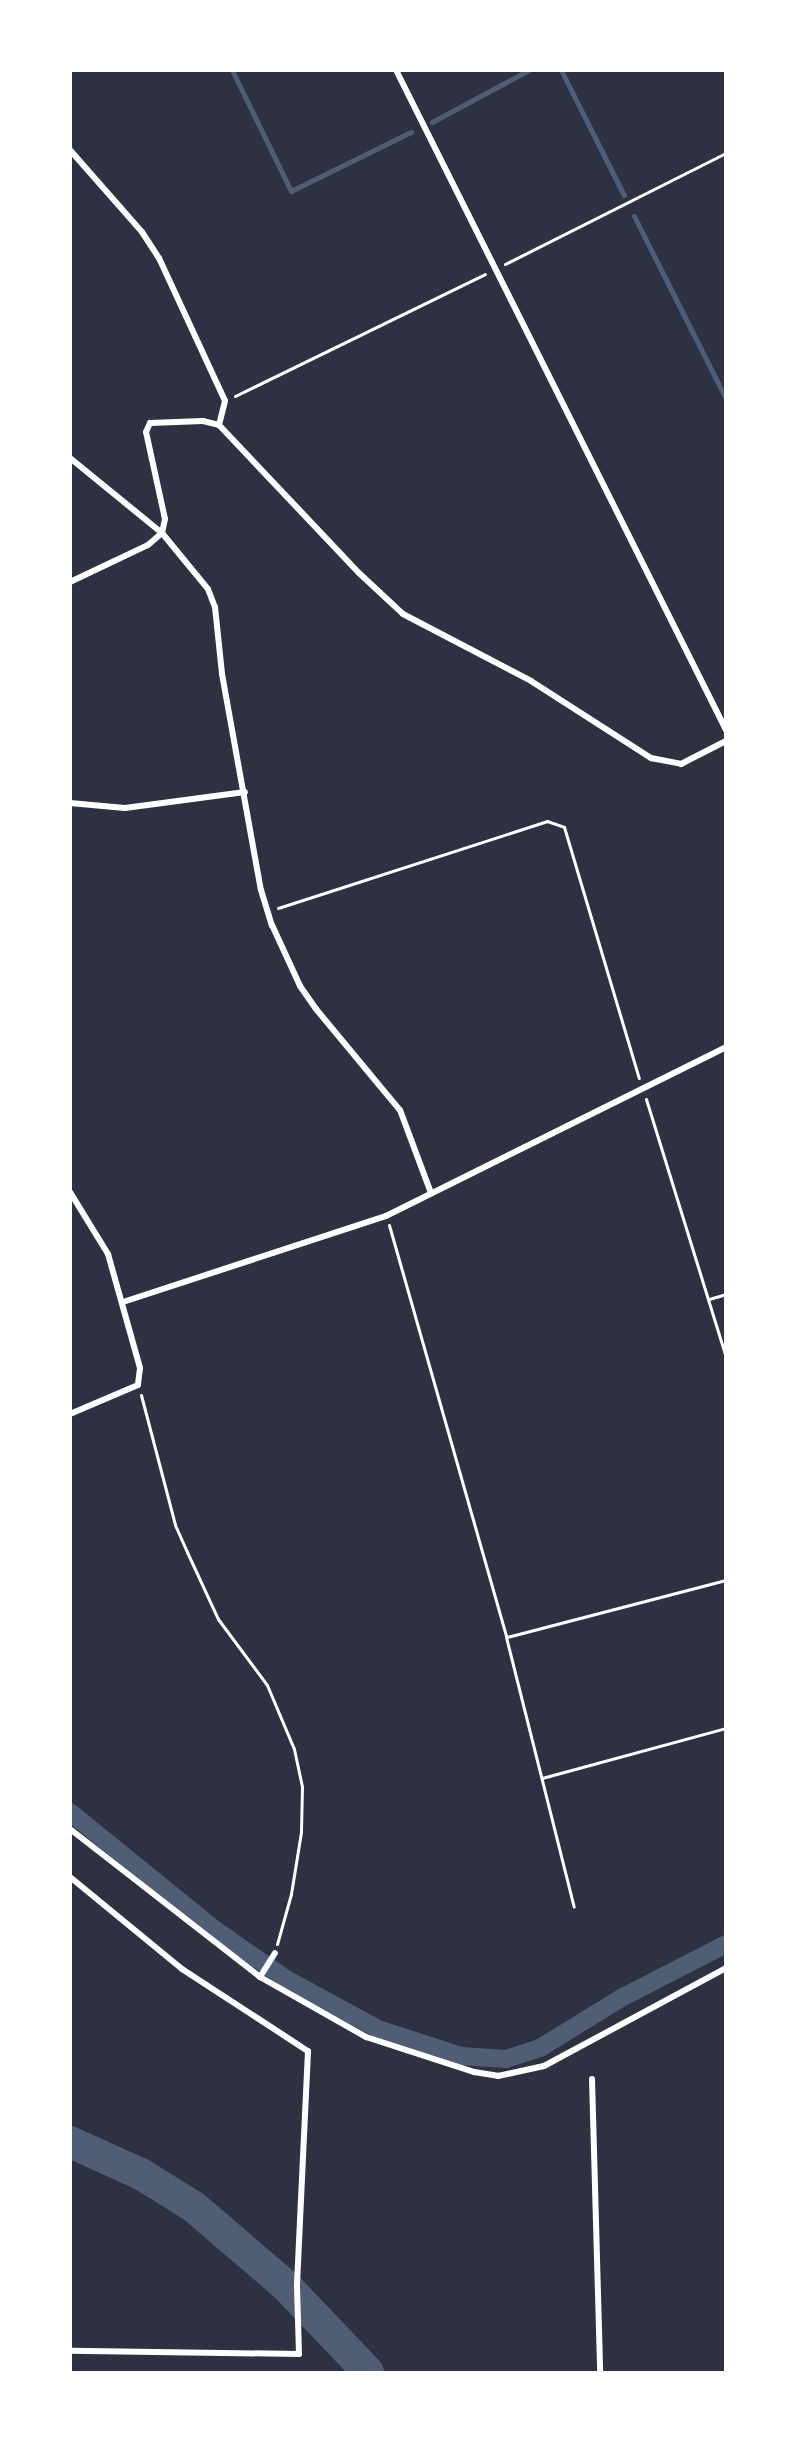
<!DOCTYPE html>
<style>
body{margin:0}
#map{position:relative;width:796px;height:2443px;overflow:hidden;background:#2d3142;font-family:Literata,serif}
div>[style]{position:absolute}
.stream>*{height:5px;margin:-2.5px;padding:0 2.5px;transform-origin:2.5px;border-radius:2.5px;background:#4f5d75}
.canal>*{height:18px;margin:-9px;padding:0 9px;transform-origin:9px;border-radius:9px;background:#4f5d75}
.river>*{height:32px;margin:-16px;padding:0 16px;transform-origin:16px;border-radius:16px;background:#4f5d75}
.path>*{height:3px;margin:-1.5px;padding:0 1.5px;transform-origin:1.5px;border-radius:1.5px;background:#fff}
.minor>*{height:6px;margin:-3px;padding:0 3px;transform-origin:3px;border-radius:3px;background:#fff}
span{translate:-50% -50%;white-space:nowrap;text-align:center;line-height:1.15;-webkit-text-stroke:4.5px #fff;paint-order:stroke}
.frame{position:absolute;inset:0;border:72px solid #fff;pointer-events:none}
</style>
<div id="map">
<div class="stream">
<div style="left:232px;top:70px;width:135px;rotate:64deg"></div>
<div style="left:291px;top:191px;width:134px;rotate:-26.2deg"></div>
<div style="left:561px;top:70px;width:140px;rotate:63.3deg"></div>
<div style="left:432px;top:122px;width:110px;rotate:-28.2deg"></div>
<div style="left:634px;top:216px;width:205px;rotate:63.3deg"></div>
</div>
<div class="canal">
<div style="left:70px;top:1812px;width:186px;rotate:39.1deg"></div>
<div style="left:214px;top:1929px;width:88px;rotate:34.8deg"></div>
<div style="left:286px;top:1979px;width:105px;rotate:28.5deg"></div>
<div style="left:378px;top:2029px;width:87px;rotate:18deg"></div>
<div style="left:461px;top:2056px;width:45px;rotate:3.8deg"></div>
<div style="left:506px;top:2059px;width:36px;rotate:-18deg"></div>
<div style="left:540px;top:2048px;width:97px;rotate:-31.6deg"></div>
<div style="left:623px;top:1997px;width:116px;rotate:-27.2deg"></div>
</div>
<div class="river">
<div style="left:70px;top:2142px;width:78px;rotate:24.3deg"></div>
<div style="left:141px;top:2174px;width:62px;rotate:31.9deg"></div>
<div style="left:194px;top:2207px;width:120px;rotate:40.6deg"></div>
<div style="left:285px;top:2285px;width:120px;rotate:46.3deg"></div>
</div>
<div class="path">
<div style="left:505px;top:264px;width:247px;rotate:-26.7deg"></div>
<div style="left:235px;top:396px;width:278px;rotate:-26deg"></div>
<div style="left:278px;top:908px;width:283px;rotate:-17.9deg"></div>
<div style="left:547px;top:821px;width:18px;rotate:19deg"></div>
<div style="left:564px;top:827px;width:262px;rotate:73.4deg"></div>
<div style="left:646px;top:1099px;width:271px;rotate:72.8deg"></div>
<div style="left:389px;top:1225px;width:428px;rotate:74.1deg"></div>
<div style="left:506px;top:1637px;width:278px;rotate:75.9deg"></div>
<div style="left:709px;top:1299px;width:18px;rotate:-16deg"></div>
<div style="left:141px;top:1395px;width:134px;rotate:75.3deg"></div>
<div style="left:175px;top:1525px;width:30px;rotate:66deg"></div>
<div style="left:187px;top:1552px;width:74px;rotate:65.2deg"></div>
<div style="left:218px;top:1619px;width:82px;rotate:53.4deg"></div>
<div style="left:267px;top:1685px;width:69px;rotate:67.1deg"></div>
<div style="left:294px;top:1749px;width:39px;rotate:78deg"></div>
<div style="left:302px;top:1787px;width:45px;rotate:91.3deg"></div>
<div style="left:301px;top:1832px;width:63px;rotate:99.2deg"></div>
<div style="left:291px;top:1894px;width:52px;rotate:105.6deg"></div>
<div style="left:507px;top:1637px;width:226px;rotate:-14.6deg"></div>
<div style="left:542px;top:1778px;width:191px;rotate:-15.2deg"></div>
</div>
<div class="minor">
<div style="left:396px;top:70px;width:738px;rotate:63.43deg"></div>
<div style="left:70px;top:150px;width:109px;rotate:48.7deg"></div>
<div style="left:142px;top:232px;width:31px;rotate:57deg"></div>
<div style="left:159px;top:258px;width:157px;rotate:65.2deg"></div>
<div style="left:225px;top:401px;width:25px;rotate:104deg"></div>
<div style="left:70px;top:458px;width:119px;rotate:39.2deg"></div>
<div style="left:162px;top:533px;width:14px;rotate:-78deg"></div>
<div style="left:165px;top:519px;width:89px;rotate:-102.3deg"></div>
<div style="left:146px;top:432px;width:10px;rotate:-66deg"></div>
<div style="left:150px;top:423px;width:53px;rotate:-2.2deg"></div>
<div style="left:203px;top:421px;width:16px;rotate:14deg"></div>
<div style="left:219px;top:425px;width:204px;rotate:46.6deg"></div>
<div style="left:359px;top:573px;width:60px;rotate:43deg"></div>
<div style="left:403px;top:614px;width:144px;rotate:27.6deg"></div>
<div style="left:531px;top:681px;width:143px;rotate:32.7deg"></div>
<div style="left:651px;top:758px;width:31px;rotate:11deg"></div>
<div style="left:681px;top:764px;width:51px;rotate:-27.1deg"></div>
<div style="left:70px;top:582px;width:86px;rotate:-25.4deg"></div>
<div style="left:148px;top:545px;width:18px;rotate:-41deg"></div>
<div style="left:162px;top:533px;width:72px;rotate:50.6deg"></div>
<div style="left:208px;top:589px;width:19px;rotate:69deg"></div>
<div style="left:215px;top:607px;width:67px;rotate:84deg"></div>
<div style="left:222px;top:674px;width:219px;rotate:79.8deg"></div>
<div style="left:261px;top:890px;width:37px;rotate:73deg"></div>
<div style="left:272px;top:925px;width:67px;rotate:65.3deg"></div>
<div style="left:300px;top:986px;width:28px;rotate:55deg"></div>
<div style="left:316px;top:1009px;width:131px;rotate:50.3deg"></div>
<div style="left:400px;top:1110px;width:89px;rotate:69.5deg"></div>
<div style="left:70px;top:803px;width:55px;rotate:5.2deg"></div>
<div style="left:125px;top:808px;width:121px;rotate:-7.6deg"></div>
<div style="left:70px;top:1192px;width:73px;rotate:58.5deg"></div>
<div style="left:108px;top:1254px;width:118px;rotate:74.3deg"></div>
<div style="left:140px;top:1368px;width:17px;rotate:97deg"></div>
<div style="left:138px;top:1385px;width:74px;rotate:156.9deg"></div>
<div style="left:123px;top:1302px;width:277px;rotate:-18.1deg"></div>
<div style="left:386px;top:1216px;width:380px;rotate:-26.4deg"></div>
<div style="left:70px;top:1829px;width:241px;rotate:37.9deg"></div>
<div style="left:260px;top:1977px;width:122px;rotate:29.5deg"></div>
<div style="left:366px;top:2037px;width:114px;rotate:18deg"></div>
<div style="left:474px;top:2072px;width:24px;rotate:9deg"></div>
<div style="left:498px;top:2076px;width:47px;rotate:-12.3deg"></div>
<div style="left:544px;top:2066px;width:207px;rotate:-28.3deg"></div>
<div style="left:70px;top:1877px;width:145px;rotate:39.4deg"></div>
<div style="left:182px;top:1969px;width:150px;rotate:33.1deg"></div>
<div style="left:308px;top:2051px;width:236px;rotate:92.7deg"></div>
<div style="left:297px;top:2287px;width:67px;rotate:88.3deg"></div>
<div style="left:299px;top:2354px;width:229px;rotate:-179.2deg"></div>
<div style="left:260px;top:1977px;width:28px;rotate:-58deg"></div>
<div style="left:592px;top:2079px;width:293px;rotate:88.4deg"></div>
</div>
<div class="frame"></div>
</div>
